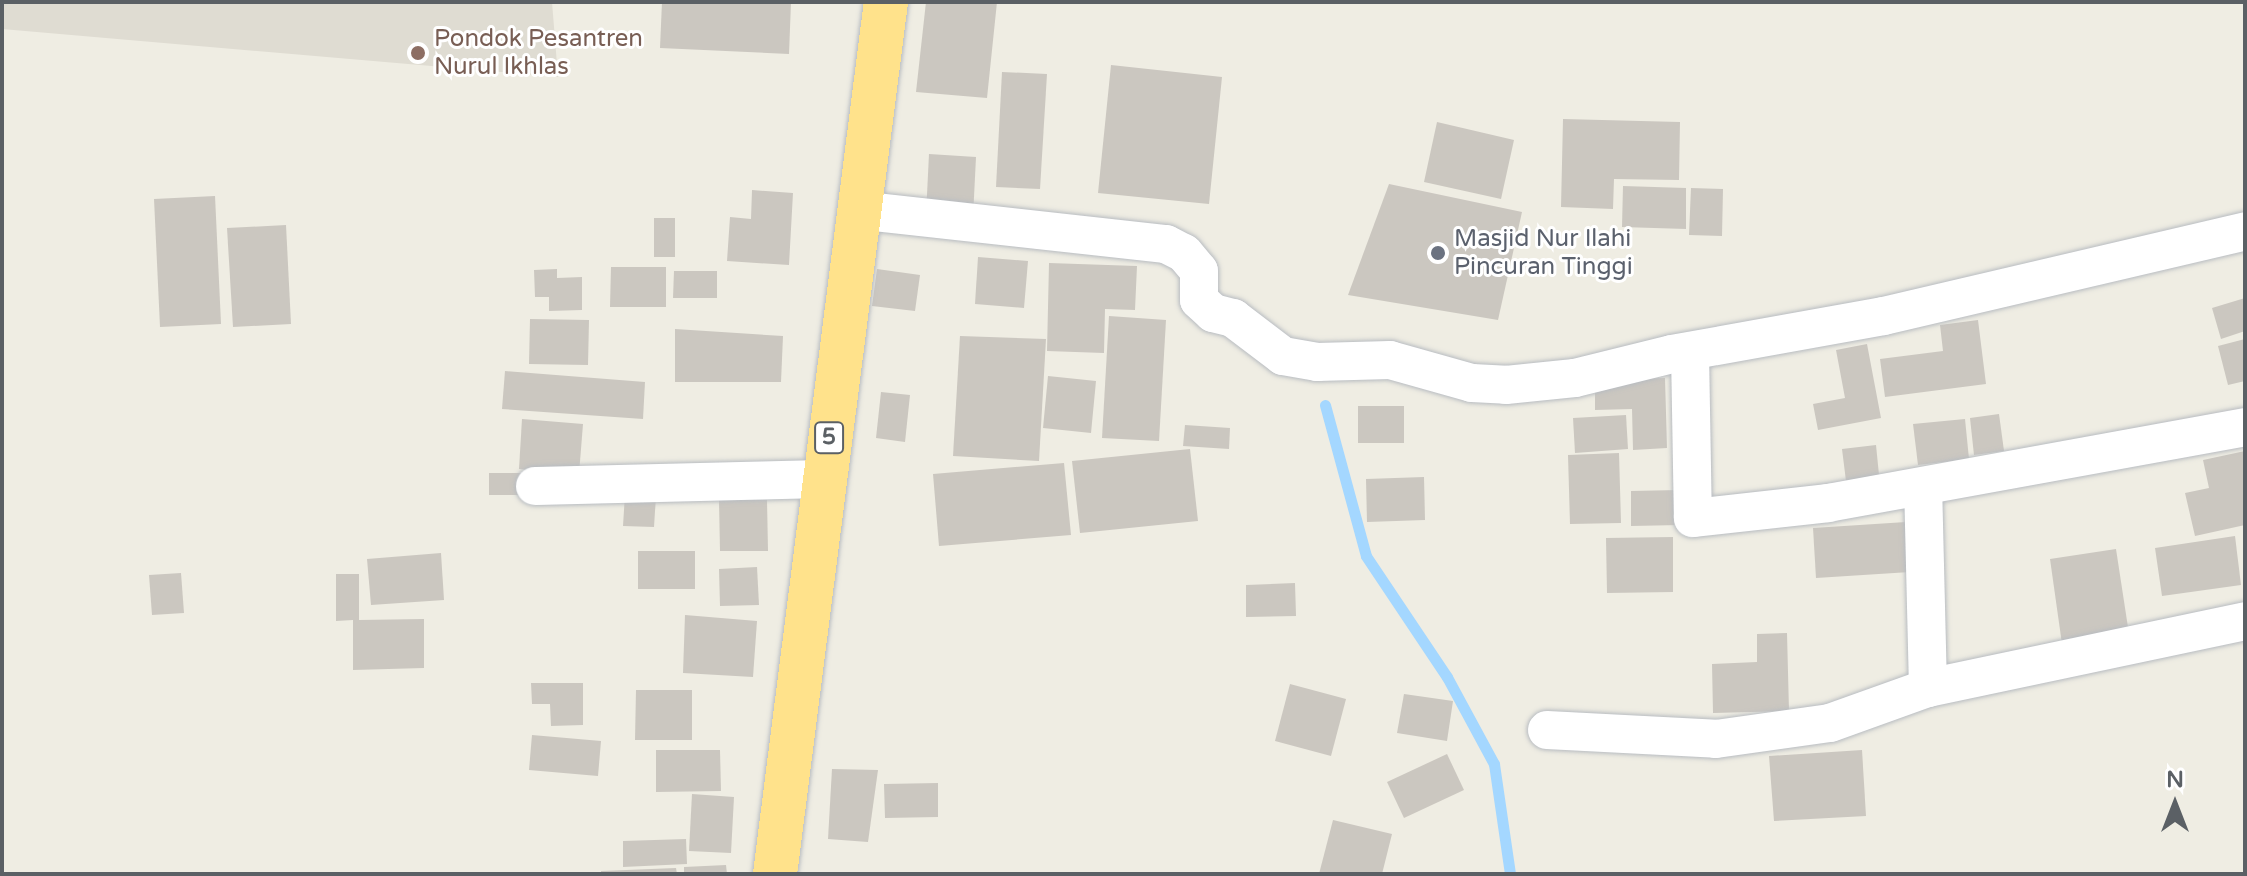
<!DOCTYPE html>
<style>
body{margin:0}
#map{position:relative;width:2247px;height:876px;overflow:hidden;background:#efede3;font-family:"Varela Round",sans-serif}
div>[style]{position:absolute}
.education>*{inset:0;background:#dfdcd2}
.stream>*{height:11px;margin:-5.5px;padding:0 5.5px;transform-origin:5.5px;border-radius:5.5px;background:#a4d7ff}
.building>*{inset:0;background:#cbc7c0}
.roads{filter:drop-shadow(0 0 2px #b8bcc1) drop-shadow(0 0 2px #b8bcc1)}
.minor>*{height:38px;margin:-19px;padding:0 19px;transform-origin:19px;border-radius:19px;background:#fff}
.highway>*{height:44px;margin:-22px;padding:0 22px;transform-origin:22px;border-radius:22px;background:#ffe28b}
.dots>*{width:22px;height:22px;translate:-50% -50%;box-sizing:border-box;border:4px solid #fff;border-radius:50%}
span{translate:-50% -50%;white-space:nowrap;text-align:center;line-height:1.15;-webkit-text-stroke:6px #fff;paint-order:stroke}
.shield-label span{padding:2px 6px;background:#fff;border:2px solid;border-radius:6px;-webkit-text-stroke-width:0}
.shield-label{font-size:22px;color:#5b6065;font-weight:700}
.education-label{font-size:24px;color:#785e54}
.left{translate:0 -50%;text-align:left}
.worship-label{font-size:24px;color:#5b616d}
.frame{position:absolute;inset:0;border:4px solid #5b6065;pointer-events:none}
.north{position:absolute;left:2135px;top:764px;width:80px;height:80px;-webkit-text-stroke:6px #fff;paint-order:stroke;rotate:0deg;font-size:22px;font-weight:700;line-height:32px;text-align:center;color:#5b6065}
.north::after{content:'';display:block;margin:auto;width:28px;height:36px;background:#5b6065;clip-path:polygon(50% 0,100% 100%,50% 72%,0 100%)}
</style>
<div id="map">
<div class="education">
<div style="clip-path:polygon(2px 2px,552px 2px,558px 77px,2px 29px)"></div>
</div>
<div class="stream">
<div style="left:1325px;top:405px;width:156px;rotate:74.8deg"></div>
<div style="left:1366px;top:556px;width:146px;rotate:56.2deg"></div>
<div style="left:1447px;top:677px;width:99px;rotate:61.6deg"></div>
<div style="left:1494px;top:764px;width:111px;rotate:81.7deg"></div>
</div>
<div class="building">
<div style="clip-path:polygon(662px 2px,791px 2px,789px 54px,660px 48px)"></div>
<div style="clip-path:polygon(926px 2px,997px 2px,987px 98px,916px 92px)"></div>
<div style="clip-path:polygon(1111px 65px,1222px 77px,1209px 204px,1098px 193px)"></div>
<div style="clip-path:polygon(1002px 72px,1047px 74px,1040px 189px,996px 187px)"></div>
<div style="clip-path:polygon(1563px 119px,1680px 122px,1679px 180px,1614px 179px,1613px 209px,1561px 207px)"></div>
<div style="clip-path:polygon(1437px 122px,1514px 140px,1501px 199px,1424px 182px)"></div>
<div style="clip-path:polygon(929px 154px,976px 157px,973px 217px,926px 215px)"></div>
<div style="clip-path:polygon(1389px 184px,1522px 212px,1498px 320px,1348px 295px)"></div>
<div style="clip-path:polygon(1623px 186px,1686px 188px,1686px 229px,1622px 227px)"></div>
<div style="clip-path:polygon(1691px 188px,1723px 189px,1722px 236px,1689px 235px)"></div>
<div style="clip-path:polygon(752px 190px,793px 193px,789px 265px,727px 261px,730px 217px,751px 219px)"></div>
<div style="clip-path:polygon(215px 196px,221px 324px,160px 327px,154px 199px)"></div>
<div style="clip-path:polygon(654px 218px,675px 218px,675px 257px,654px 257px)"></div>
<div style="clip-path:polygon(286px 225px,291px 324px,233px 327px,227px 228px)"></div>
<div style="clip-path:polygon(978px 257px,1028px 261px,1024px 308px,975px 304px)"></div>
<div style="clip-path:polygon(1049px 263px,1137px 266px,1135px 310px,1105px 309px,1104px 353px,1047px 351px)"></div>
<div style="clip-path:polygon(611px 267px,666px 267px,666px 307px,610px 307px)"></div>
<div style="clip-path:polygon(557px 269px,557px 278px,582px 277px,582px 310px,549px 311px,549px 297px,535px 297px,534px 270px)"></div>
<div style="clip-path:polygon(877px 269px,920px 275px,915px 311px,872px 306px)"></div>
<div style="clip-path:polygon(674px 271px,717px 271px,717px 298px,673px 298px)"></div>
<div style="clip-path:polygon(2245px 298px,2245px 331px,2221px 339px,2212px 308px)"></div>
<div style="clip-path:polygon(1109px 316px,1166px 320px,1159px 441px,1102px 438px)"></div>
<div style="clip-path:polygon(530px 319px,589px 320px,588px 365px,529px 364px)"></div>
<div style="clip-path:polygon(1978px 320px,1986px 384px,1885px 397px,1880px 359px,1943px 351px,1940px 325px)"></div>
<div style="clip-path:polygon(675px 329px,783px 336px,781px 382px,675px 382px)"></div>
<div style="clip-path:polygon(960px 336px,1046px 339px,1039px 461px,953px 456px)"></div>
<div style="clip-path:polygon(2245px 339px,2245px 381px,2228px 385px,2218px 346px)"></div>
<div style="clip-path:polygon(1867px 344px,1881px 418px,1818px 430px,1813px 404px,1845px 398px,1836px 350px)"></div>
<div style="clip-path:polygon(505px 371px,645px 382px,643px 419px,502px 409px)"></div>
<div style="clip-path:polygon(1048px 376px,1096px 381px,1091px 433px,1043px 428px)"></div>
<div style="clip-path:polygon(1665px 378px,1667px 448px,1633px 450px,1632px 409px,1595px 410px,1595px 380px)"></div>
<div style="clip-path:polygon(881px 392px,910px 395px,905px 442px,876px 438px)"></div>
<div style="clip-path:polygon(1358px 406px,1404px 406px,1404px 443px,1358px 443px)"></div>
<div style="clip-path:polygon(1999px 414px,2004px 451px,1974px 455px,1970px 418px)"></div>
<div style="clip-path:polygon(1626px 415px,1628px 449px,1575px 453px,1573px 418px)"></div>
<div style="clip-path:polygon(522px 419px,583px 424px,579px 474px,519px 469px)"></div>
<div style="clip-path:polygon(1965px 419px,1969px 459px,1918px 465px,1913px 424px)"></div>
<div style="clip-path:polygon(1185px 425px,1230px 428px,1229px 449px,1183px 446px)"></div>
<div style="clip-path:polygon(1876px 445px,1880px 485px,1847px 489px,1842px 449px)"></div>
<div style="clip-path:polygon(1190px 449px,1198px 521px,1080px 533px,1072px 461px)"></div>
<div style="clip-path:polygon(2245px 451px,2245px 525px,2195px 536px,2185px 493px,2209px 488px,2203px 460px)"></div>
<div style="clip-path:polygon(1619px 453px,1621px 523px,1570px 524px,1568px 455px)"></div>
<div style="clip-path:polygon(1064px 463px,1071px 535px,939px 546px,933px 474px)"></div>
<div style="clip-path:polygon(489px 473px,530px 473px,530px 495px,489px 495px)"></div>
<div style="clip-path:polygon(1424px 477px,1425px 520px,1367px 522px,1366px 479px)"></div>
<div style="clip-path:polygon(1679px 490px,1680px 525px,1631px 526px,1631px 491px)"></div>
<div style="clip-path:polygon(625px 494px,656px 496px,654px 527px,623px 526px)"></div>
<div style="clip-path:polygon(719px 500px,767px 500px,768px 551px,720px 551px)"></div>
<div style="clip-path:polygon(1906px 522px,1910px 572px,1816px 578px,1813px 528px)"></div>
<div style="clip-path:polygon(2235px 536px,2241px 585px,2162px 596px,2155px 548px)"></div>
<div style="clip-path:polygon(1673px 537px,1673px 592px,1607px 593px,1606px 538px)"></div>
<div style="clip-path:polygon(2116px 549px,2129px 634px,2062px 644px,2050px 559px)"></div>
<div style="clip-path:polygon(638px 551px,695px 551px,695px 589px,638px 589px)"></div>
<div style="clip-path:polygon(441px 553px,444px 600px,371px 605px,367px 559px)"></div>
<div style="clip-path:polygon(757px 567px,759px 605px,720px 606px,719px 569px)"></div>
<div style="clip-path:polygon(181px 573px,184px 613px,152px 615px,149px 575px)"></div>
<div style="clip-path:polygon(336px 574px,359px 574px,359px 620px,424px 619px,424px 668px,353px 670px,353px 620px,336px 621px)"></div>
<div style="clip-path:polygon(1295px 583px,1296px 616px,1246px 617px,1246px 585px)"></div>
<div style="clip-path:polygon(685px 615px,757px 621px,753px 677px,683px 673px)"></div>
<div style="clip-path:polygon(1787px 633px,1789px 711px,1713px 713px,1712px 664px,1757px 662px,1757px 634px)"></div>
<div style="clip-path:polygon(531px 683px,583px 683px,583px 725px,551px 726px,550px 704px,532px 704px)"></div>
<div style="clip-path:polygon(1290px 684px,1346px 699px,1331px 756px,1275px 741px)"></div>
<div style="clip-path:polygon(636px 690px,692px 690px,692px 740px,635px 740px)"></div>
<div style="clip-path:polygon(1404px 694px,1453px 701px,1447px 741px,1397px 733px)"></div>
<div style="clip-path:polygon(532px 735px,601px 741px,598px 776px,529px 770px)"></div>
<div style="clip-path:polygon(656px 750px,720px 750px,721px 791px,656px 792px)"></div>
<div style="clip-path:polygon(1862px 750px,1866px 816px,1774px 821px,1769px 756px)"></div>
<div style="clip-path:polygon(1447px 754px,1464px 790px,1404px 818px,1387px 782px)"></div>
<div style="clip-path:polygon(832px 769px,878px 770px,868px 842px,828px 839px)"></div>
<div style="clip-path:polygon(938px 783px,938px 817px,885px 818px,884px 784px)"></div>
<div style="clip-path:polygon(692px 794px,734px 797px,731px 853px,689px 851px)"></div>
<div style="clip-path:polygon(1333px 820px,1392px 834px,1382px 874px,1319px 874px)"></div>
<div style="clip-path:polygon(686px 839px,687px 864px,623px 867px,623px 841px)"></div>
<div style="clip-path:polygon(726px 865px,727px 874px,684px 874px,684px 867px)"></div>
<div style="clip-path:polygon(676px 868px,677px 874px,601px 874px,601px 871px)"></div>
</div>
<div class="roads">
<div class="minor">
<div style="left:857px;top:210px;width:311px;rotate:6.3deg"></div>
<div style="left:1166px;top:244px;width:20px;rotate:27deg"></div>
<div style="left:1184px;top:253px;width:23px;rotate:50deg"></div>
<div style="left:1199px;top:271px;width:29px;rotate:90deg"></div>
<div style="left:1199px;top:300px;width:19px;rotate:43deg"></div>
<div style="left:1213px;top:313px;width:21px;rotate:14deg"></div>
<div style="left:1233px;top:318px;width:63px;rotate:37.2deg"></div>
<div style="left:1283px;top:356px;width:35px;rotate:10deg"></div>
<div style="left:1317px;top:362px;width:73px;rotate:-1.6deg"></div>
<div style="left:1390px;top:360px;width:85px;rotate:15.7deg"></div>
<div style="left:1472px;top:383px;width:34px;rotate:3deg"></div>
<div style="left:1506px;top:385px;width:69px;rotate:-5.8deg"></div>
<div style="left:1575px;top:378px;width:100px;rotate:-13.9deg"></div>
<div style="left:1672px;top:354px;width:215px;rotate:-10.2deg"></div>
<div style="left:1884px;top:316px;width:371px;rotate:-13.2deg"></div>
<div style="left:1690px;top:352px;width:166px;rotate:89deg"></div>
<div style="left:1693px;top:518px;width:136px;rotate:-6.3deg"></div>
<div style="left:1828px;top:503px;width:424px;rotate:-10.3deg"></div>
<div style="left:535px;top:486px;width:289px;rotate:-1.4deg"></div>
<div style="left:1928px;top:688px;width:324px;rotate:-11.9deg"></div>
<div style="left:1547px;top:730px;width:169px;rotate:3deg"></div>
<div style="left:1716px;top:739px;width:115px;rotate:-8deg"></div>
<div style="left:1830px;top:723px;width:104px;rotate:-19.7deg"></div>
<div style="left:1928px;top:688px;width:201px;rotate:-91.4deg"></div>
</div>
<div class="highway">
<div style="left:775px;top:874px;width:879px;rotate:-82.75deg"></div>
</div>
</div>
<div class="dots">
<div style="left:418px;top:53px;background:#8d6e63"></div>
<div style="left:1438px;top:253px;background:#6b7280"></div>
</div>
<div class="shield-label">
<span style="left:829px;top:438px">5</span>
</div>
<div class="education-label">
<span class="left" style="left:434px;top:53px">Pondok Pesantren<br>Nurul Ikhlas</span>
</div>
<div class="worship-label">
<span class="left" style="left:1454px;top:253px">Masjid Nur Ilahi<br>Pincuran Tinggi</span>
</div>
<div class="frame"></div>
<div class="north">N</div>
</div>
